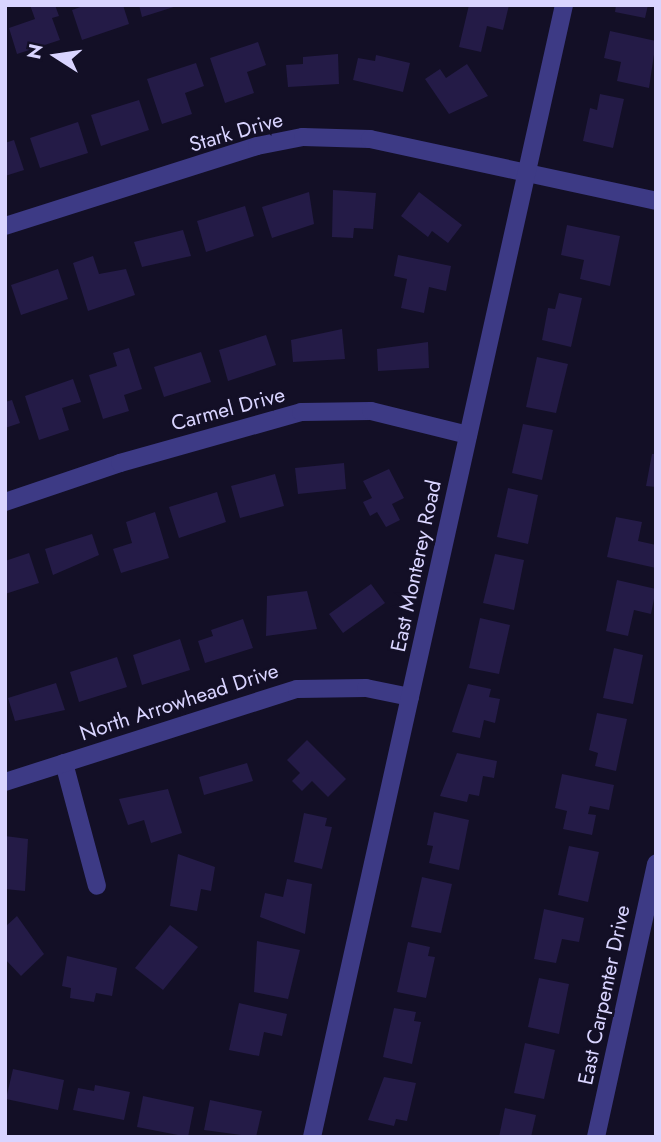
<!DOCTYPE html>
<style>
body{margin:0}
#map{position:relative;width:661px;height:1142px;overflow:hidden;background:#130f26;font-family:Jost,sans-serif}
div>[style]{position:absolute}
.building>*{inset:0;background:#241b47}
.minor>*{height:18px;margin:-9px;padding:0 9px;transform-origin:9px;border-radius:9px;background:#3d3a85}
span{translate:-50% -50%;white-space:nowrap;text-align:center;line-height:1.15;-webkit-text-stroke:5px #130f26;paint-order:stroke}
.street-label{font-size:21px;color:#d9d4ff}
.frame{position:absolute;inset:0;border:7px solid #d9d4ff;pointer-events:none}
.north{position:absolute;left:21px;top:21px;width:70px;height:70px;-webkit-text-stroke:5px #130f26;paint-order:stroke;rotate:282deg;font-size:19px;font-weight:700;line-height:28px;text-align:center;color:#d9d4ff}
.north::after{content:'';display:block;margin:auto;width:24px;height:32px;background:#d9d4ff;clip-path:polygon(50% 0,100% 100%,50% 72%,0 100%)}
</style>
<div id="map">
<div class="building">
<div style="clip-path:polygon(30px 5px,55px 5px,59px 16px,52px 18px,60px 40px,17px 54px,9px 28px,35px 19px)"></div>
<div style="clip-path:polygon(86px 5px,123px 5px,129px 24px,82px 40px,72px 10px)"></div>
<div style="clip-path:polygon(139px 5px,176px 5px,177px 6px,142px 17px)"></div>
<div style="clip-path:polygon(469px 5px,509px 5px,503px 30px,487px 26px,481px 52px,459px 47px)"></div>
<div style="clip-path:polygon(616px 5px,648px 5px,645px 18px,615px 12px)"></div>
<div style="clip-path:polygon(610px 31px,656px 41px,649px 88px,617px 81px,621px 62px,604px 58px)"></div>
<div style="clip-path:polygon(258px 42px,266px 65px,247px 72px,254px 93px,225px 103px,210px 58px)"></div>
<div style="clip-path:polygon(338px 54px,339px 84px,288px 87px,286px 65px,303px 64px,303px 57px)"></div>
<div style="clip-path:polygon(376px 55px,410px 63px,403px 92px,353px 80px,358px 58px,375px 61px)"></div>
<div style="clip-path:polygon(196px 63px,204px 86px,185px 93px,192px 114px,162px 124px,147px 79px)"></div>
<div style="clip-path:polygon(467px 64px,488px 96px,449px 114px,425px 79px,440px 69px,446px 78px)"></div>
<div style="clip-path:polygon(600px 94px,624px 99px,613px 148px,583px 141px,590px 108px,597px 110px)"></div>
<div style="clip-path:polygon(139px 100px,149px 130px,101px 146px,91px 115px)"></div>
<div style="clip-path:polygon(78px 122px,88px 153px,40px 168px,30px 138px)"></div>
<div style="clip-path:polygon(14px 140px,24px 170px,5px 176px,5px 143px)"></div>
<div style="clip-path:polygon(333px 190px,376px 193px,373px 229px,354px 228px,353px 238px,332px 237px)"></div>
<div style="clip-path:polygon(309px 192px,314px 224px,272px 238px,262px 207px)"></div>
<div style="clip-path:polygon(419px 192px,462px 225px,448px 243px,432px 231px,428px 237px,401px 216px)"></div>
<div style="clip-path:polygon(245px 206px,254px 236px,206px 252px,197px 221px)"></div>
<div style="clip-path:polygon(567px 225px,620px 236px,610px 286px,580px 279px,584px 260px,561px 255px)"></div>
<div style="clip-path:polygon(183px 230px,191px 256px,142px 267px,134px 242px)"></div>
<div style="clip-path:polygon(398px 255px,451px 266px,446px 291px,429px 287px,424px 313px,401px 308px,407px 279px,394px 276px)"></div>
<div style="clip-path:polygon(93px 256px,99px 274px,126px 269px,135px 295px,88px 311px,73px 263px)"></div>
<div style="clip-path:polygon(58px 269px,68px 299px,21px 315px,11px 285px)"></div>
<div style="clip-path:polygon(559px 293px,582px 298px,571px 347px,542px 340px,548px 308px,555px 309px)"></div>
<div style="clip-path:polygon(342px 329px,345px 359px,293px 362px,291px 340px)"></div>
<div style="clip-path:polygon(266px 335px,276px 365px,228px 381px,219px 350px)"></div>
<div style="clip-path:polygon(428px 342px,429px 368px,378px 371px,377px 349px)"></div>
<div style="clip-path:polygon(129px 348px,142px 389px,124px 395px,129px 411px,103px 419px,89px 375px,117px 366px,113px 353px)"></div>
<div style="clip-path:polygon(201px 352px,211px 382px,164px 397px,154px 367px)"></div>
<div style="clip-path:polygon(537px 357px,568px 364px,556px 413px,526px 407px)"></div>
<div style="clip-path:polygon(73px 379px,81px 402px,62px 408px,69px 430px,39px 440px,25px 396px)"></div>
<div style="clip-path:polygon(12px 400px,20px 423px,5px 428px,5px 402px)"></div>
<div style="clip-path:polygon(523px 424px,553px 430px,542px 480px,512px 473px)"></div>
<div style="clip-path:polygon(652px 454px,656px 454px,656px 487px,646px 486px)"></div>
<div style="clip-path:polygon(344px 463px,346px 489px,298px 494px,295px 468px)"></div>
<div style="clip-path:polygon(389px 469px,404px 498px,392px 504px,400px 520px,386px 527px,377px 512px,370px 516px,363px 502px,372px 498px,363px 481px)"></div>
<div style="clip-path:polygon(275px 474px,284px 506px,240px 518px,231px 486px)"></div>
<div style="clip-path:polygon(508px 488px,538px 495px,528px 544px,497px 537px)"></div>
<div style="clip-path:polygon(217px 492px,226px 522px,179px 538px,169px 507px)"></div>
<div style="clip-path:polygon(155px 512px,169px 558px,121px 573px,113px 549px,132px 543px,126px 522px)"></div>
<div style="clip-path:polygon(616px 517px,642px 522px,638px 541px,656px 545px,656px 568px,607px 557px)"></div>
<div style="clip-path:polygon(92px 534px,99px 555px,53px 575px,45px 549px)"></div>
<div style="clip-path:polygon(29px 553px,39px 583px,5px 594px,5px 561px)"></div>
<div style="clip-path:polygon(495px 554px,524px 560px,514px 610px,483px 603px)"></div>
<div style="clip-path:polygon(617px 580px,656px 589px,651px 614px,634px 610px,628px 636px,606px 631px)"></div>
<div style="clip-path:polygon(371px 584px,385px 603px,343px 633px,329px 614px)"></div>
<div style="clip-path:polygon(307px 591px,317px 629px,266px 636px,267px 596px)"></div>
<div style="clip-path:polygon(480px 618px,510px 625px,499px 674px,469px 668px)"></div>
<div style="clip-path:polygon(243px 619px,253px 648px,205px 663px,198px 641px,213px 636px,211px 630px)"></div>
<div style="clip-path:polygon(180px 639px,190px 670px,142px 685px,133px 655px)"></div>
<div style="clip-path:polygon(614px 648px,643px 655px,633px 704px,603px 698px)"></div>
<div style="clip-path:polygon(117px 657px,127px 687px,79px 702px,70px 672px)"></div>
<div style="clip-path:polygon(56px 683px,65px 710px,15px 721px,8px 698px)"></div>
<div style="clip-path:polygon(468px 684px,491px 689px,489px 697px,500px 699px,495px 723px,484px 720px,480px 738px,452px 732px)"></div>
<div style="clip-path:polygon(597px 713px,627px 719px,616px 771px,595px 766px,598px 753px,589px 750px)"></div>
<div style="clip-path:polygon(307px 740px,346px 779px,328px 797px,312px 781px,302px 791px,292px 781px,300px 773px,287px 760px)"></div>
<div style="clip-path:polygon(457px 753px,497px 761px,494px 778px,483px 776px,479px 796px,469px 794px,467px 802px,440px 796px)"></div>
<div style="clip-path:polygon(247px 763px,253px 781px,204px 795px,199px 777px)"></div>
<div style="clip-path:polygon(562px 774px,614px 785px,609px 810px,590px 806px,588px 814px,596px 815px,592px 835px,563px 829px,567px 811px,555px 808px)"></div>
<div style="clip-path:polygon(168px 789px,182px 833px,151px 843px,144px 820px,128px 825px,119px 799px)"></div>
<div style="clip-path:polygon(434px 812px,469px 820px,459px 870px,429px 863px,433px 846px,427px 845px)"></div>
<div style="clip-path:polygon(304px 813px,327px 818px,325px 826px,332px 827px,322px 869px,294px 862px)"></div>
<div style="clip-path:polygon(5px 836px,28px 839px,25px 891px,5px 889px)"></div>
<div style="clip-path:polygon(569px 846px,599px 852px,588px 902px,558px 895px)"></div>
<div style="clip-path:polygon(178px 854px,215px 867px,211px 891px,201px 889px,197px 911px,170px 906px)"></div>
<div style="clip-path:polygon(422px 877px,452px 884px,441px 933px,411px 927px)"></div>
<div style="clip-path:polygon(287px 879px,312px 884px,305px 934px,260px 917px,265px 893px,283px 897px)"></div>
<div style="clip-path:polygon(544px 909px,584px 918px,579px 942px,562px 939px,556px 963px,534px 959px)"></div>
<div style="clip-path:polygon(17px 916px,44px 954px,21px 976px,5px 959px,5px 927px)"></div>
<div style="clip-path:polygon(170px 925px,198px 947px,163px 990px,135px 968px)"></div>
<div style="clip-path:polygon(257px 941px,300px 950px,288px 999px,254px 992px)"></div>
<div style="clip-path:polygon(408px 942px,430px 947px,428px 956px,435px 957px,426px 998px,397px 992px)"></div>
<div style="clip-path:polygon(67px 956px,117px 968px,112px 996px,96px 993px,94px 1002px,70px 998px,71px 988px,62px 986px)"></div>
<div style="clip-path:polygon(539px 978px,569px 984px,559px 1034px,528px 1027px)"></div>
<div style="clip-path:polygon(239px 1003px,287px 1014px,282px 1036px,264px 1032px,259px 1056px,229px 1050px)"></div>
<div style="clip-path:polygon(394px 1008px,416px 1012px,414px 1021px,421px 1022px,412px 1064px,383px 1057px)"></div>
<div style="clip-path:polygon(525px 1043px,555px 1050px,544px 1099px,514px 1093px)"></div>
<div style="clip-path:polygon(13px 1069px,64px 1080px,58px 1110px,6px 1099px)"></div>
<div style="clip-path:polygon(384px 1077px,416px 1083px,407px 1121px,396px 1119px,394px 1126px,368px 1120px)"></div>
<div style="clip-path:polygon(95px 1085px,130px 1092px,124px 1120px,73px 1110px,78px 1088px,94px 1091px)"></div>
<div style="clip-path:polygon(143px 1096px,194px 1107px,188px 1137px,137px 1127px)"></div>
<div style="clip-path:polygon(210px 1100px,262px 1111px,256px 1137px,204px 1130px)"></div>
<div style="clip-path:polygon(505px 1108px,536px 1115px,531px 1137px,499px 1137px)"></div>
</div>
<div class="minor">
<div style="left:5px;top:226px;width:264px;rotate:-17.6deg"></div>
<div style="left:257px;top:146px;width:47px;rotate:-11.1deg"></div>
<div style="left:303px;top:137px;width:67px;rotate:1.7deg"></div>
<div style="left:370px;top:139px;width:293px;rotate:12.2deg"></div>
<div style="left:5px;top:502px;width:121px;rotate:-18.7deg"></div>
<div style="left:120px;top:463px;width:188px;rotate:-15.7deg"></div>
<div style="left:301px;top:412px;width:70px;rotate:-0.8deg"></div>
<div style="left:371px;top:411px;width:100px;rotate:13.9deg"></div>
<div style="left:64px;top:763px;width:127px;rotate:75deg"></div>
<div style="left:5px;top:782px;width:306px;rotate:-17.7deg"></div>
<div style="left:297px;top:689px;width:69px;rotate:-0.8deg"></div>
<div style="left:366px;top:688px;width:45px;rotate:11.6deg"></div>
<div style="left:312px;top:1137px;width:1160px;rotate:-77.45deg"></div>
<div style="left:596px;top:1137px;width:280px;rotate:-77.6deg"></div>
</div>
<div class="street-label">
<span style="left:236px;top:132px;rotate:-16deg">Stark Drive</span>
<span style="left:228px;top:409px;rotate:-15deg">Carmel Drive</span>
<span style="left:416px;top:566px;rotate:-78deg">East Monterey Road</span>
<span style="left:179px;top:702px;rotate:-18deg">North Arrowhead Drive</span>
<span style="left:604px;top:995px;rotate:-78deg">East Carpenter Drive</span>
</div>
<div class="frame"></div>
<div class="north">N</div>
</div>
